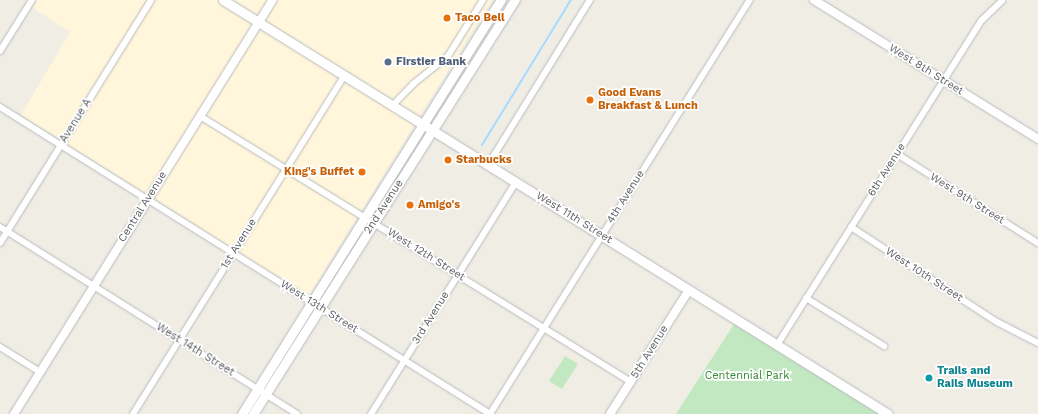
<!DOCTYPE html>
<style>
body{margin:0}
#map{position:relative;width:1038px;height:414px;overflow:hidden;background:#f0ede5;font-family:"Work Sans",sans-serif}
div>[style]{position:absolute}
.commercial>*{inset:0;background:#fff6db}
.green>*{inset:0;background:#c2e8c1}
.stream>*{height:2px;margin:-1px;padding:0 1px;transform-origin:1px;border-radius:1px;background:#a6daff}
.roads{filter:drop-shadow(0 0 1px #b8bbbf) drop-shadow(0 0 1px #b8bbbf)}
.minor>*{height:6px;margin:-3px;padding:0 3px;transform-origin:3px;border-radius:3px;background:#fff}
.tertiary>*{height:8px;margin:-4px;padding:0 4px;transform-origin:4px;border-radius:4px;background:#fff}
.secondary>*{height:9px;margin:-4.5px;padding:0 4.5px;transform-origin:4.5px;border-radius:4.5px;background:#fff}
.dots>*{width:11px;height:11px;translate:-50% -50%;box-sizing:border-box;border:2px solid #fff;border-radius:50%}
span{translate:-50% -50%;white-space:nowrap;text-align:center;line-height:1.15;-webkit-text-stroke:3.5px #fff;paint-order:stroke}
.food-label{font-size:11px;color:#c56008;font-weight:700}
.left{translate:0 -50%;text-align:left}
.right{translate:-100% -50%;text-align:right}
.service-label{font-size:11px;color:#4e5e75;font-weight:700}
.street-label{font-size:11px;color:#5d6166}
.culture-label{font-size:11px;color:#0d838f;font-weight:700}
.park-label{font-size:11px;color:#338735}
</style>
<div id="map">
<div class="commercial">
<div style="clip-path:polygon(36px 0,492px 0,308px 296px,21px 115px,70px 32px,32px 7px)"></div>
</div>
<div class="green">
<div style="clip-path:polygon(734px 324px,879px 414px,676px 414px)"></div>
<div style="clip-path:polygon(565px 356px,578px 364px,562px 389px,549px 381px)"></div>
</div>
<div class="stream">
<div style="left:482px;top:145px;width:170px;rotate:-58.5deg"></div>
</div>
<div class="roads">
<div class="minor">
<div style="left:0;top:51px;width:60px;rotate:-57.9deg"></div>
<div style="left:393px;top:105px;width:29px;rotate:-46deg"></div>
<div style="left:413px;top:84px;width:45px;rotate:-38.7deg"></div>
<div style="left:448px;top:56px;width:66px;rotate:-58deg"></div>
<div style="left:0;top:107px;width:578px;rotate:32.07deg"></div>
<div style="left:200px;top:116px;width:506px;rotate:31.68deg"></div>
<div style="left:897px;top:154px;width:167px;rotate:32.3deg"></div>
<div style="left:488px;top:165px;width:194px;rotate:-58.3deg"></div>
<div style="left:0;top:227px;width:351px;rotate:32.2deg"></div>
<div style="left:851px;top:227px;width:174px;rotate:33.1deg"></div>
<div style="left:997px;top:322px;width:46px;rotate:27.1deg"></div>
<div style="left:0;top:243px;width:286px;rotate:-58.1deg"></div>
<div style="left:806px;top:298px;width:92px;rotate:31.6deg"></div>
<div style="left:777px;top:345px;width:384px;rotate:-57.8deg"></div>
<div style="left:982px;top:20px;width:28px;rotate:-44deg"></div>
<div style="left:0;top:347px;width:47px;rotate:32deg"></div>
<div style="left:133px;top:414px;width:400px;rotate:-58deg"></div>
<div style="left:371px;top:414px;width:274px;rotate:-58deg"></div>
<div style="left:490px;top:414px;width:489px;rotate:-57.9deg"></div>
</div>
<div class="tertiary">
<div style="left:814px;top:0;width:264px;rotate:31.8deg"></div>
<div style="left:14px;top:414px;width:488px;rotate:-58deg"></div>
<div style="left:610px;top:414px;width:147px;rotate:-57.5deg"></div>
</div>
<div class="secondary">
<div style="left:223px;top:0;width:783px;rotate:31.9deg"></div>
<div style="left:242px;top:414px;width:488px;rotate:-58deg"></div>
<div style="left:253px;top:414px;width:490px;rotate:-57.7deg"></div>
</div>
</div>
<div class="dots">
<div style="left:447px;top:18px;background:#e8710a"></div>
<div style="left:388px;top:62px;background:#5c6f8a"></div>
<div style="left:590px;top:100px;background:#e8710a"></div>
<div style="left:448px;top:160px;background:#e8710a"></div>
<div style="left:362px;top:172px;background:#e8710a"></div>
<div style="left:410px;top:205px;background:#e8710a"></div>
<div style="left:929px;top:378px;background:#0f9aa8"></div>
</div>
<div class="food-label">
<span class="left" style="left:455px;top:18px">Taco Bell</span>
<span class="left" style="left:598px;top:100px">Good Evans<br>Breakfast &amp; Lunch</span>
<span class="left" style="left:456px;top:160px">Starbucks</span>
<span class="right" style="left:354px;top:172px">King's Buffet</span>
<span class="left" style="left:418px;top:205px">Amigo's</span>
</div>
<div class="service-label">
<span class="left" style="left:396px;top:62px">Firstier Bank</span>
</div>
<div class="street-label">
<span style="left:926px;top:70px;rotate:32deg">West 8th Street</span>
<span style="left:76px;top:121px;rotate:-58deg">Avenue A</span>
<span style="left:887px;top:170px;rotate:-58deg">6th Avenue</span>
<span style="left:626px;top:197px;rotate:-58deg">4th Avenue</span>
<span style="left:967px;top:199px;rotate:32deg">West 9th Street</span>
<span style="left:143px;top:207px;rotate:-58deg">Central Avenue</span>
<span style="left:384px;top:207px;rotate:-57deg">2nd Avenue</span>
<span style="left:574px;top:218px;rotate:32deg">West 11th Street</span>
<span style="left:239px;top:244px;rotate:-58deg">1st Avenue</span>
<span style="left:426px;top:255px;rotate:32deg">West 12th Street</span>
<span style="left:924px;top:275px;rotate:33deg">West 10th Street</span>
<span style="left:319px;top:307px;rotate:32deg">West 13th Street</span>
<span style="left:431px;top:318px;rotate:-58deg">3rd Avenue</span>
<span style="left:195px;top:350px;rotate:32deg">West 14th Street</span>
<span style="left:650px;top:352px;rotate:-58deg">5th Avenue</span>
</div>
<div class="culture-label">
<span class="left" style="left:937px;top:378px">Trails and<br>Rails Museum</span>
</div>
<div class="park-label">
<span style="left:747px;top:376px">Centennial Park</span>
</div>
</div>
